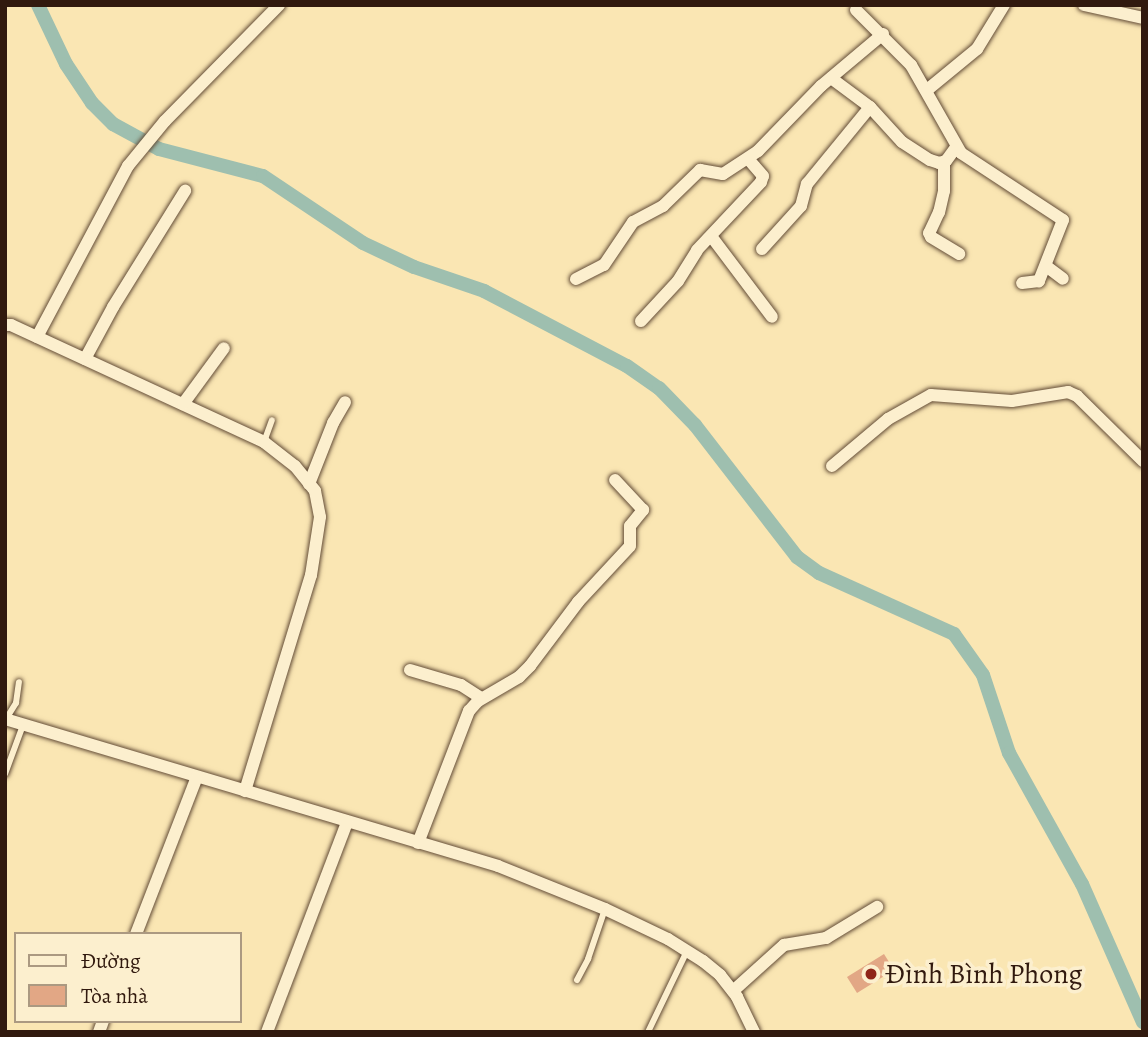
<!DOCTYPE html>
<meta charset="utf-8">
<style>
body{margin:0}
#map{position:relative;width:1148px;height:1037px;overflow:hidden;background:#fae6b3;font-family:Alegreya,serif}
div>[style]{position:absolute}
.canal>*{height:14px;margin:-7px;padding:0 7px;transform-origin:7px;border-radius:7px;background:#9ebfaf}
.building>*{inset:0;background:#e2a785}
.roads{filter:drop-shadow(0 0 2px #634c37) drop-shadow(0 0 2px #634c37)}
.service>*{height:6px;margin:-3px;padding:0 3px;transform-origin:3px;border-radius:3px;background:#fcefce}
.minor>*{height:12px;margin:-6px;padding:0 6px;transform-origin:6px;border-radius:6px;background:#fcefce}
.dots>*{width:19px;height:19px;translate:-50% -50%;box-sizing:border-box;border:4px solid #fcefce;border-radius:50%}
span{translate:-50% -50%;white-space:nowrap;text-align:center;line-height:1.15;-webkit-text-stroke:7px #fcefce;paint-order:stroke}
.poi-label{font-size:28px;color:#31190e}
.left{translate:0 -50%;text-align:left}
.frame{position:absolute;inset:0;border:7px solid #31190e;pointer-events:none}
.legend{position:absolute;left:14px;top:932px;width:228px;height:91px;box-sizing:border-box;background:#fcefce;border:2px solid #ab9981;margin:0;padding:9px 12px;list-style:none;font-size:21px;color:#31190e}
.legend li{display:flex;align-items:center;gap:14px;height:35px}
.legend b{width:35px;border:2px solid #ab9981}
</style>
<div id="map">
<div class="canal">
<div style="left:38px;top:5px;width:65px;rotate:64.6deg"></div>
<div style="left:66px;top:64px;width:47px;rotate:56.3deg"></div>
<div style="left:92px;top:103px;width:30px;rotate:45deg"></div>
<div style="left:113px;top:124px;width:52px;rotate:28.5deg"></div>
<div style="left:159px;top:149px;width:107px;rotate:14.6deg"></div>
<div style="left:263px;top:176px;width:120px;rotate:33.8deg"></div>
<div style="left:363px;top:243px;width:56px;rotate:25.2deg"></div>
<div style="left:414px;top:267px;width:74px;rotate:18.9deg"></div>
<div style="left:484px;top:291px;width:161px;rotate:27.7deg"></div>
<div style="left:627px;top:366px;width:39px;rotate:35deg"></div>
<div style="left:659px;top:388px;width:52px;rotate:45.8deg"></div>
<div style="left:695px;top:425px;width:167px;rotate:52.3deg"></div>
<div style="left:797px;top:557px;width:27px;rotate:36deg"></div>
<div style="left:819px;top:573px;width:148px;rotate:24.3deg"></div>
<div style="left:954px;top:634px;width:50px;rotate:54.7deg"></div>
<div style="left:983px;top:675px;width:82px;rotate:71.6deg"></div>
<div style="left:1009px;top:753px;width:150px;rotate:60.9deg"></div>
<div style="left:1082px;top:884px;width:151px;rotate:66.2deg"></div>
</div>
<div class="building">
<div style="clip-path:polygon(884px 954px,894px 970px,857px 993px,847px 977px)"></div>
</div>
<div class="roads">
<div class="service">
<div style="left:264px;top:442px;width:23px;rotate:-70deg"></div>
<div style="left:6px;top:719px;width:19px;rotate:-58deg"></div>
<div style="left:16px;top:703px;width:21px;rotate:-82deg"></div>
<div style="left:5px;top:774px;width:52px;rotate:-69.8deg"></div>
<div style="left:577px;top:980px;width:24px;rotate:-62deg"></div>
<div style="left:588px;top:959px;width:53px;rotate:-71.2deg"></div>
<div style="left:648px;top:1032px;width:90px;rotate:-64.3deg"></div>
</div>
<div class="minor">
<div style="left:1084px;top:5px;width:60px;rotate:12.4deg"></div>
<div style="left:856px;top:10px;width:78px;rotate:45deg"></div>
<div style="left:911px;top:65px;width:101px;rotate:60.4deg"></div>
<div style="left:961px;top:153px;width:122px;rotate:33.3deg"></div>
<div style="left:1063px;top:220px;width:66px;rotate:111.5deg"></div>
<div style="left:1039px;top:281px;width:17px;rotate:173deg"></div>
<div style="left:831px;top:78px;width:49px;rotate:36.6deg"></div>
<div style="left:870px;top:107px;width:47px;rotate:47.6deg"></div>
<div style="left:902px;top:142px;width:33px;rotate:33deg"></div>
<div style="left:930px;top:160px;width:9px;rotate:18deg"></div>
<div style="left:939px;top:163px;width:7px;rotate:-16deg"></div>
<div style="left:946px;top:161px;width:17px;rotate:-54deg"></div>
<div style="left:927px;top:90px;width:65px;rotate:-39.4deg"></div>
<div style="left:977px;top:49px;width:52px;rotate:-58.5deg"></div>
<div style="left:944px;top:162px;width:29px;rotate:90deg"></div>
<div style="left:944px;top:191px;width:22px;rotate:103deg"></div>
<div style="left:939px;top:212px;width:23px;rotate:115deg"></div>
<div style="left:929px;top:233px;width:4px;rotate:63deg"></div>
<div style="left:931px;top:237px;width:33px;rotate:31deg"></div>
<div style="left:711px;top:236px;width:101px;rotate:53deg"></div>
<div style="left:762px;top:249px;width:58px;rotate:-47.8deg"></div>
<div style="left:801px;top:206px;width:23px;rotate:-75deg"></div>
<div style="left:807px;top:184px;width:99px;rotate:-50.7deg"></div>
<div style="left:1046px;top:266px;width:21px;rotate:37deg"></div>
<div style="left:576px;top:279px;width:31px;rotate:-27deg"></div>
<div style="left:604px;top:265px;width:52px;rotate:-56deg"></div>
<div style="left:633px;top:222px;width:34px;rotate:-28deg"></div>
<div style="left:663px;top:206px;width:52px;rotate:-44.2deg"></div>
<div style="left:700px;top:170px;width:23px;rotate:10deg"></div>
<div style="left:723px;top:174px;width:42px;rotate:-33.3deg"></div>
<div style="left:758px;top:151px;width:91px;rotate:-45.9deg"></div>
<div style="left:821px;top:86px;width:81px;rotate:-40deg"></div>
<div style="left:641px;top:321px;width:54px;rotate:-47.2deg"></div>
<div style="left:678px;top:281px;width:36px;rotate:-58deg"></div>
<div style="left:697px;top:250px;width:93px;rotate:-46.7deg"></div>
<div style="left:761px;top:182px;width:6px;rotate:-72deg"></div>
<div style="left:763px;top:176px;width:23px;rotate:-131deg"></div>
<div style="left:5px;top:325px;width:6px"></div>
<div style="left:11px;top:325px;width:279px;rotate:24.8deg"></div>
<div style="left:264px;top:442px;width:39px;rotate:38deg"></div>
<div style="left:295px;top:466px;width:32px;rotate:51deg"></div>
<div style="left:315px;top:491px;width:26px;rotate:79deg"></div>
<div style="left:320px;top:517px;width:59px;rotate:98.8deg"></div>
<div style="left:311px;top:575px;width:226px;rotate:107deg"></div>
<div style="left:37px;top:337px;width:194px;rotate:-62deg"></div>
<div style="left:128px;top:166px;width:58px;rotate:-50.6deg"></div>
<div style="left:165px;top:121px;width:163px;rotate:-45.5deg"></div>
<div style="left:85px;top:359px;width:59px;rotate:-61.7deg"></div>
<div style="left:113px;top:307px;width:137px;rotate:-58.2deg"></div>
<div style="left:183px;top:404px;width:69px;rotate:-53.8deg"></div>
<div style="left:832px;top:466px;width:73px;rotate:-40deg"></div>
<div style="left:888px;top:419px;width:49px;rotate:-29.2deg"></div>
<div style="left:931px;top:395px;width:81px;rotate:4.2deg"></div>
<div style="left:1012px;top:401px;width:57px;rotate:-9.1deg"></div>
<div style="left:1068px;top:392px;width:10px;rotate:24deg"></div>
<div style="left:1077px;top:396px;width:93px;rotate:44.6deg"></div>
<div style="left:309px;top:484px;width:66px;rotate:-68.5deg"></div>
<div style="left:333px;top:423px;width:24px;rotate:-60deg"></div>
<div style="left:410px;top:670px;width:53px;rotate:16.4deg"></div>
<div style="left:461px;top:685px;width:24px;rotate:33deg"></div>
<div style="left:5px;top:719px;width:514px;rotate:16.6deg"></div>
<div style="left:498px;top:866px;width:115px;rotate:21.9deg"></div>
<div style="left:605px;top:909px;width:70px;rotate:25.5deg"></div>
<div style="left:668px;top:939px;width:41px;rotate:32.2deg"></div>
<div style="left:703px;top:961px;width:22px;rotate:39deg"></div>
<div style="left:720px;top:975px;width:28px;rotate:52deg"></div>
<div style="left:737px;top:997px;width:39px;rotate:64deg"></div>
<div style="left:418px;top:843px;width:142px;rotate:-68.9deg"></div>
<div style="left:469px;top:711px;width:13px;rotate:-48deg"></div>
<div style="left:478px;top:701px;width:48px;rotate:-30.3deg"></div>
<div style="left:519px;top:677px;width:16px;rotate:-45deg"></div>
<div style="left:530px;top:666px;width:80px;rotate:-53.1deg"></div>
<div style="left:578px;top:602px;width:76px;rotate:-47.1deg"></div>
<div style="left:630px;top:546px;width:20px;rotate:-90deg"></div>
<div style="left:630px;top:526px;width:21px;rotate:-51deg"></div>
<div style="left:643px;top:510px;width:41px;rotate:-133deg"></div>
<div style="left:136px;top:934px;width:168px;rotate:-68.8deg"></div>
<div style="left:733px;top:991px;width:69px;rotate:-42deg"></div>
<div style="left:784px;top:945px;width:43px;rotate:-9.5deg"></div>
<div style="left:826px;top:938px;width:60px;rotate:-31.3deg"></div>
<div style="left:99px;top:1032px;width:12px;rotate:-70deg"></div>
<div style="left:267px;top:1032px;width:225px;rotate:-69.1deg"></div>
</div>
</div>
<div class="dots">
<div style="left:871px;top:974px;background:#8f2418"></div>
</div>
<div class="poi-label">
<span class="left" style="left:885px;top:974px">Đình Bình Phong</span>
</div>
<div class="frame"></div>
<ul class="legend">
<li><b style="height:9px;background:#fcefce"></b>Đường</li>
<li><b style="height:19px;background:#e2a785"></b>Tòa nhà</li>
</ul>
</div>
